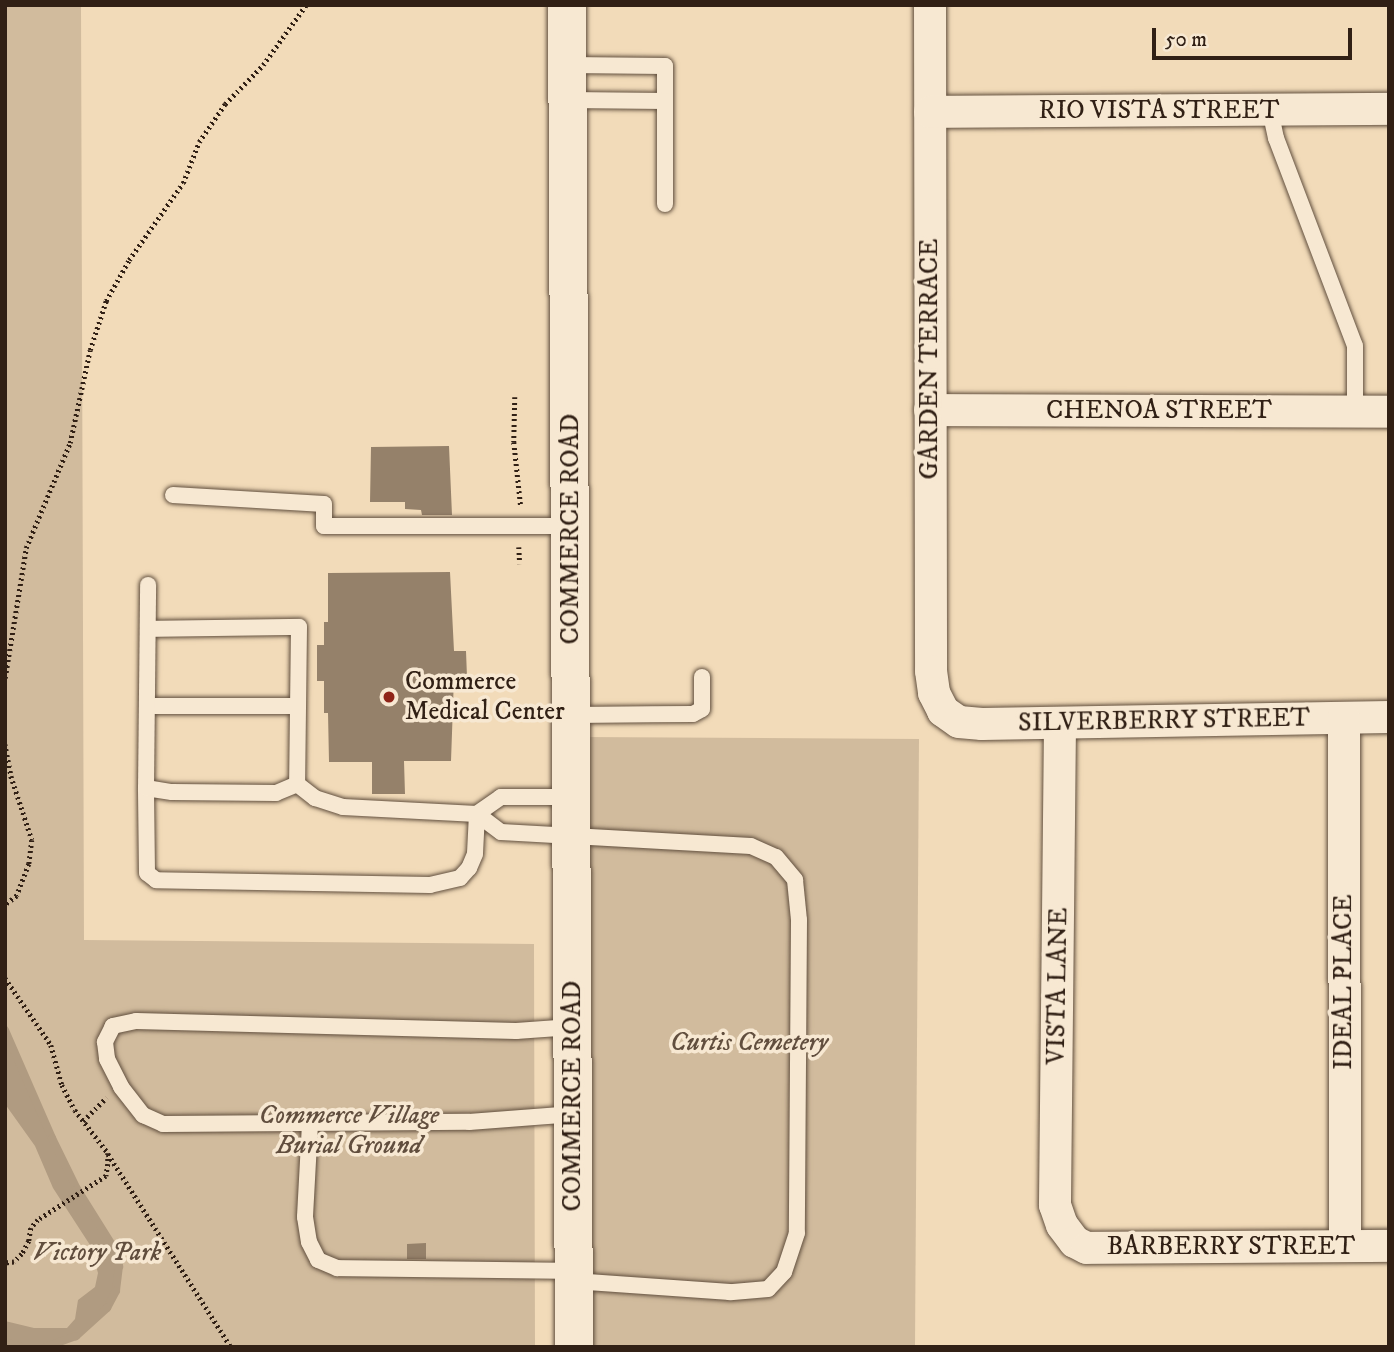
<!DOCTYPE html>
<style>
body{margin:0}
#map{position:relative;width:1394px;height:1352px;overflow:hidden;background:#f2dbb9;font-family:"IM FELL DW Pica",serif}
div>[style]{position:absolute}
.green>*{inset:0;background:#d1bb9d}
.water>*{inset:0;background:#b09b81}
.stream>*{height:8px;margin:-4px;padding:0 4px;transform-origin:4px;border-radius:4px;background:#b09b81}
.building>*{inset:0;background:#95816a}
.path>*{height:4.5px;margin-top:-2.25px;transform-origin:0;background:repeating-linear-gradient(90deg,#312015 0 2px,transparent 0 5.5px)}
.roads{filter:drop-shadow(0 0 2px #614f3e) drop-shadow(0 0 2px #614f3e)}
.lane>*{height:16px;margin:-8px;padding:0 8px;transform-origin:8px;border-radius:8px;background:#f7e8d2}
.street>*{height:32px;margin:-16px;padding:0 16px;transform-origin:16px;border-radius:16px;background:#f7e8d2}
.secondary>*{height:38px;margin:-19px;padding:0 19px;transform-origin:19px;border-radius:19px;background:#f7e8d2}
.dots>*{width:19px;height:19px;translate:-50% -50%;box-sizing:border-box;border:4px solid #f7e8d2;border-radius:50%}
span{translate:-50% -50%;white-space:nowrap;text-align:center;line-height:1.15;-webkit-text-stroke:7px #f7e8d2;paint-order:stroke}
.street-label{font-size:26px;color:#312015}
.poi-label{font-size:26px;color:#312015}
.left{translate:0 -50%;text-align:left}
.park-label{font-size:26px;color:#614e3e;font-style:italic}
.frame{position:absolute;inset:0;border:7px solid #312015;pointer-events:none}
.scale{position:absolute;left:1152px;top:28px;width:200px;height:32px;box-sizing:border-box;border:4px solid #312015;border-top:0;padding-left:9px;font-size:21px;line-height:24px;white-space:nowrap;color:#312015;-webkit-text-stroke:5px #f7e8d2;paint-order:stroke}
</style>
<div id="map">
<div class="green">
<div style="clip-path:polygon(5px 5px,81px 5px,84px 940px,534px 944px,535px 1347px,5px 1347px)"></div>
<div style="clip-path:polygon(582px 737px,919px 739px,915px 1347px,579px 1347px)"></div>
</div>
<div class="water">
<div style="clip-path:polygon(5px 1030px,52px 1138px,77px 1189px,114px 1248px,119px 1266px,116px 1291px,107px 1308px,76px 1336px,45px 1347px,21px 1347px,5px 1342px,5px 1321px,34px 1328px,67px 1328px,75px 1319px,78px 1300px,95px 1287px,98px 1273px,90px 1245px,53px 1188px,35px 1146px,5px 1104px)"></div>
</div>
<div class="stream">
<div style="left:5px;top:1030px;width:118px;rotate:66.5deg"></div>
<div style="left:52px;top:1138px;width:57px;rotate:63.9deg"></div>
<div style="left:77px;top:1189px;width:70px;rotate:57.9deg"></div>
<div style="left:114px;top:1248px;width:19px;rotate:74deg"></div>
<div style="left:119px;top:1266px;width:25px;rotate:97deg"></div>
<div style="left:116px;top:1291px;width:19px;rotate:118deg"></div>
<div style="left:107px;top:1308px;width:42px;rotate:137.9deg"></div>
<div style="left:76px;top:1336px;width:33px;rotate:160deg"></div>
<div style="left:5px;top:1342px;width:17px;rotate:17deg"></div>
</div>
<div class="building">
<div style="clip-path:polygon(449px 446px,452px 515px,422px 515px,421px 510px,405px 509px,405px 502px,370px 502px,371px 447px)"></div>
<div style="clip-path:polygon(450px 572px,454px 651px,466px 651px,467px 677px,454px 677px,451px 761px,404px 761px,405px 794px,372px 794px,372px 762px,329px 762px,328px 713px,324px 713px,324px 681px,317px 681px,317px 645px,324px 645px,324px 622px,328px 622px,328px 573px)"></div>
<div style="clip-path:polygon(426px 1243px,426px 1259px,407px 1259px,407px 1244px)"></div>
</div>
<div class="path">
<div style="left:515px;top:397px;width:45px;rotate:91.3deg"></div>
<div style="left:514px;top:442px;width:65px;rotate:83.9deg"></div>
<div style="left:519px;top:547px;width:17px;rotate:87deg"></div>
<div style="left:5px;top:678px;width:132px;rotate:-80.8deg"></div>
<div style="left:26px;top:548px;width:114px;rotate:-67.3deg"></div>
<div style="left:70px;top:443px;width:95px;rotate:-77.9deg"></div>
<div style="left:90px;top:350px;width:52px;rotate:-71.9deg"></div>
<div style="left:106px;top:301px;width:47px;rotate:-60.7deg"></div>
<div style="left:129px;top:260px;width:94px;rotate:-55deg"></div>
<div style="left:183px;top:183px;width:44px;rotate:-68.7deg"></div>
<div style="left:199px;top:142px;width:46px;rotate:-55.6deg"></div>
<div style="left:225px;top:104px;width:54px;rotate:-45.7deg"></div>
<div style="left:263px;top:65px;width:74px;rotate:-54.4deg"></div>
<div style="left:5px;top:744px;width:33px;rotate:79deg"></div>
<div style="left:11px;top:776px;width:67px;rotate:71.8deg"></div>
<div style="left:32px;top:840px;width:24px;rotate:97deg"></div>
<div style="left:29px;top:864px;width:34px;rotate:111deg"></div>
<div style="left:17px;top:896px;width:15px;rotate:143deg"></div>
<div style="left:5px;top:978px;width:81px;rotate:55.5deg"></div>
<div style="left:51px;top:1045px;width:41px;rotate:74.6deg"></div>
<div style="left:62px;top:1085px;width:28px;rotate:63deg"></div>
<div style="left:75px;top:1110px;width:54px;rotate:52.5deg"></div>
<div style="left:108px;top:1153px;width:11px;rotate:90deg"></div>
<div style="left:108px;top:1164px;width:12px;rotate:99deg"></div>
<div style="left:106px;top:1176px;width:81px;rotate:147.1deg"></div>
<div style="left:38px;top:1220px;width:11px;rotate:131deg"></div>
<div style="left:31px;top:1228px;width:13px;rotate:99deg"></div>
<div style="left:29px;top:1241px;width:15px;rotate:118deg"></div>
<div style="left:22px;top:1254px;width:11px;rotate:135deg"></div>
<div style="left:14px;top:1262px;width:9px;rotate:174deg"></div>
<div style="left:83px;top:1121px;width:33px;rotate:-45deg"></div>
<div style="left:108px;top:1154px;width:229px;rotate:57.5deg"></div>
</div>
<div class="roads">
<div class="lane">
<div style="left:568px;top:65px;width:97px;rotate:0.6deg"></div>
<div style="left:665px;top:66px;width:35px;rotate:90deg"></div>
<div style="left:568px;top:100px;width:97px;rotate:0.6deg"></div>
<div style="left:665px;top:101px;width:103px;rotate:90deg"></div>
<div style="left:1270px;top:110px;width:29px;rotate:78deg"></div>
<div style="left:1276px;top:138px;width:222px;rotate:69.2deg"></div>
<div style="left:1355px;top:346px;width:66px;rotate:90deg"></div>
<div style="left:173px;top:495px;width:151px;rotate:3.4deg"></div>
<div style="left:324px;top:504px;width:22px;rotate:90deg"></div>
<div style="left:324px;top:526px;width:247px"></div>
<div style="left:148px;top:629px;width:151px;rotate:-0.8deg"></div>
<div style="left:299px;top:627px;width:157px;rotate:90.7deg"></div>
<div style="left:147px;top:706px;width:151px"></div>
<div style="left:572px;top:715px;width:121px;rotate:-0.5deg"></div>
<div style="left:693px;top:714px;width:10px;rotate:-29deg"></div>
<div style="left:702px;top:709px;width:32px;rotate:-90deg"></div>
<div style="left:297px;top:784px;width:23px;rotate:38deg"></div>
<div style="left:315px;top:798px;width:29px;rotate:18deg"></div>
<div style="left:343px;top:807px;width:134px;rotate:3deg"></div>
<div style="left:477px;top:814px;width:40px;rotate:92.9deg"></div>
<div style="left:475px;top:854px;width:15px;rotate:113deg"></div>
<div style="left:469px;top:868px;width:13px;rotate:132deg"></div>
<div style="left:460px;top:878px;width:31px;rotate:167deg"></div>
<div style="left:430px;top:885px;width:274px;rotate:-179deg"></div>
<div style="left:156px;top:880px;width:11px;rotate:-142deg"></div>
<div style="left:147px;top:873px;width:85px;rotate:-90.7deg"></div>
<div style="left:146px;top:788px;width:26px;rotate:9deg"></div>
<div style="left:172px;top:792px;width:104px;rotate:0.6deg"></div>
<div style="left:276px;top:793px;width:23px;rotate:-23deg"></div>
<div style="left:146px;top:788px;width:203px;rotate:-89.4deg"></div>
<div style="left:572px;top:797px;width:71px;rotate:180deg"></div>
<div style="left:501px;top:797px;width:29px;rotate:145deg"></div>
<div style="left:477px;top:814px;width:30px;rotate:37deg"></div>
<div style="left:501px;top:832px;width:250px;rotate:3.2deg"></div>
<div style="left:751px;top:846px;width:27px;rotate:24deg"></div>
<div style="left:776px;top:857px;width:30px;rotate:50deg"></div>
<div style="left:795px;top:880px;width:40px;rotate:84.3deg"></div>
<div style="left:799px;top:920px;width:313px;rotate:90.4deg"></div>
<div style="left:797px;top:1233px;width:41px;rotate:108.4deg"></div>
<div style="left:784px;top:1272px;width:23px;rotate:133deg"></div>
<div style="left:768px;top:1289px;width:38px;rotate:175deg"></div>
<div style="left:730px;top:1292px;width:157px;rotate:-176deg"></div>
<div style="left:572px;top:1027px;width:56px;rotate:175.9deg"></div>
<div style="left:516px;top:1031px;width:380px;rotate:-178.5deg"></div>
<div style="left:136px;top:1021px;width:24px;rotate:168deg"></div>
<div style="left:113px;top:1026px;width:18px;rotate:117deg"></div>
<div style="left:105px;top:1042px;width:17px;rotate:83deg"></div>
<div style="left:107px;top:1059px;width:31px;rotate:63deg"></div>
<div style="left:121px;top:1087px;width:36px;rotate:52deg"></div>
<div style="left:143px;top:1115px;width:22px;rotate:24deg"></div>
<div style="left:163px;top:1124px;width:306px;rotate:-0.4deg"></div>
<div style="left:469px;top:1122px;width:105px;rotate:-4.4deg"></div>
<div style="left:310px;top:1124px;width:93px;rotate:93.1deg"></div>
<div style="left:305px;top:1217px;width:25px;rotate:81deg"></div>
<div style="left:309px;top:1242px;width:20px;rotate:63deg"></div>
<div style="left:318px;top:1260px;width:21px;rotate:23deg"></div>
<div style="left:337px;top:1268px;width:236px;rotate:0.7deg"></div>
</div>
<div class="street">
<div style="left:930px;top:5px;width:666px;rotate:89.91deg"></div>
<div style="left:931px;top:671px;width:22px;rotate:82deg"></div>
<div style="left:934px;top:693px;width:20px;rotate:63deg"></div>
<div style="left:943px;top:711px;width:19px;rotate:35deg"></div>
<div style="left:959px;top:722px;width:23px;rotate:5deg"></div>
<div style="left:982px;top:724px;width:407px;rotate:-1deg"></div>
<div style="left:930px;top:112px;width:459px;rotate:-0.4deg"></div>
<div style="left:930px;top:410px;width:459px;rotate:0.2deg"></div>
<div style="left:1344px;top:718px;width:528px;rotate:89.89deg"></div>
<div style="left:1060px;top:724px;width:481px;rotate:90.6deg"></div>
<div style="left:1055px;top:1205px;width:21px;rotate:71deg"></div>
<div style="left:1062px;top:1225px;width:21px;rotate:53deg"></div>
<div style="left:1075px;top:1242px;width:13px;rotate:27deg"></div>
<div style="left:1087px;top:1248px;width:302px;rotate:-0.4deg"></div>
</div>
<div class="secondary">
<div style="left:567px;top:5px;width:1342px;rotate:89.7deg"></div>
</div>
</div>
<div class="dots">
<div style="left:389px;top:697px;background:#8f2418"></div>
</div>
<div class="street-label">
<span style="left:1159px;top:111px">RIO VISTA STREET</span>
<span style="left:930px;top:359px;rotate:-90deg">GARDEN TERRACE</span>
<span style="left:1159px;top:411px">CHENOA STREET</span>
<span style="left:571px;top:529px;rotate:-90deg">COMMERCE ROAD</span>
<span style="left:1164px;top:721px;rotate:-1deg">SILVERBERRY STREET</span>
<span style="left:1344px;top:982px;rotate:-90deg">IDEAL PLACE</span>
<span style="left:1058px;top:986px;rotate:-89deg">VISTA LANE</span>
<span style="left:573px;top:1096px;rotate:-90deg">COMMERCE ROAD</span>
<span style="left:1231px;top:1247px">BARBERRY STREET</span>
</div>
<div class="poi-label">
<span class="left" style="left:405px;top:697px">Commerce<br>Medical Center</span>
</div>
<div class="park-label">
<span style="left:749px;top:1043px">Curtis Cemetery</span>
<span style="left:349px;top:1131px">Commerce Village<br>Burial Ground</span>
<span style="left:97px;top:1253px">Victory Park</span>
</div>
<div class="frame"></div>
<div class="scale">50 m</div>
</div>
